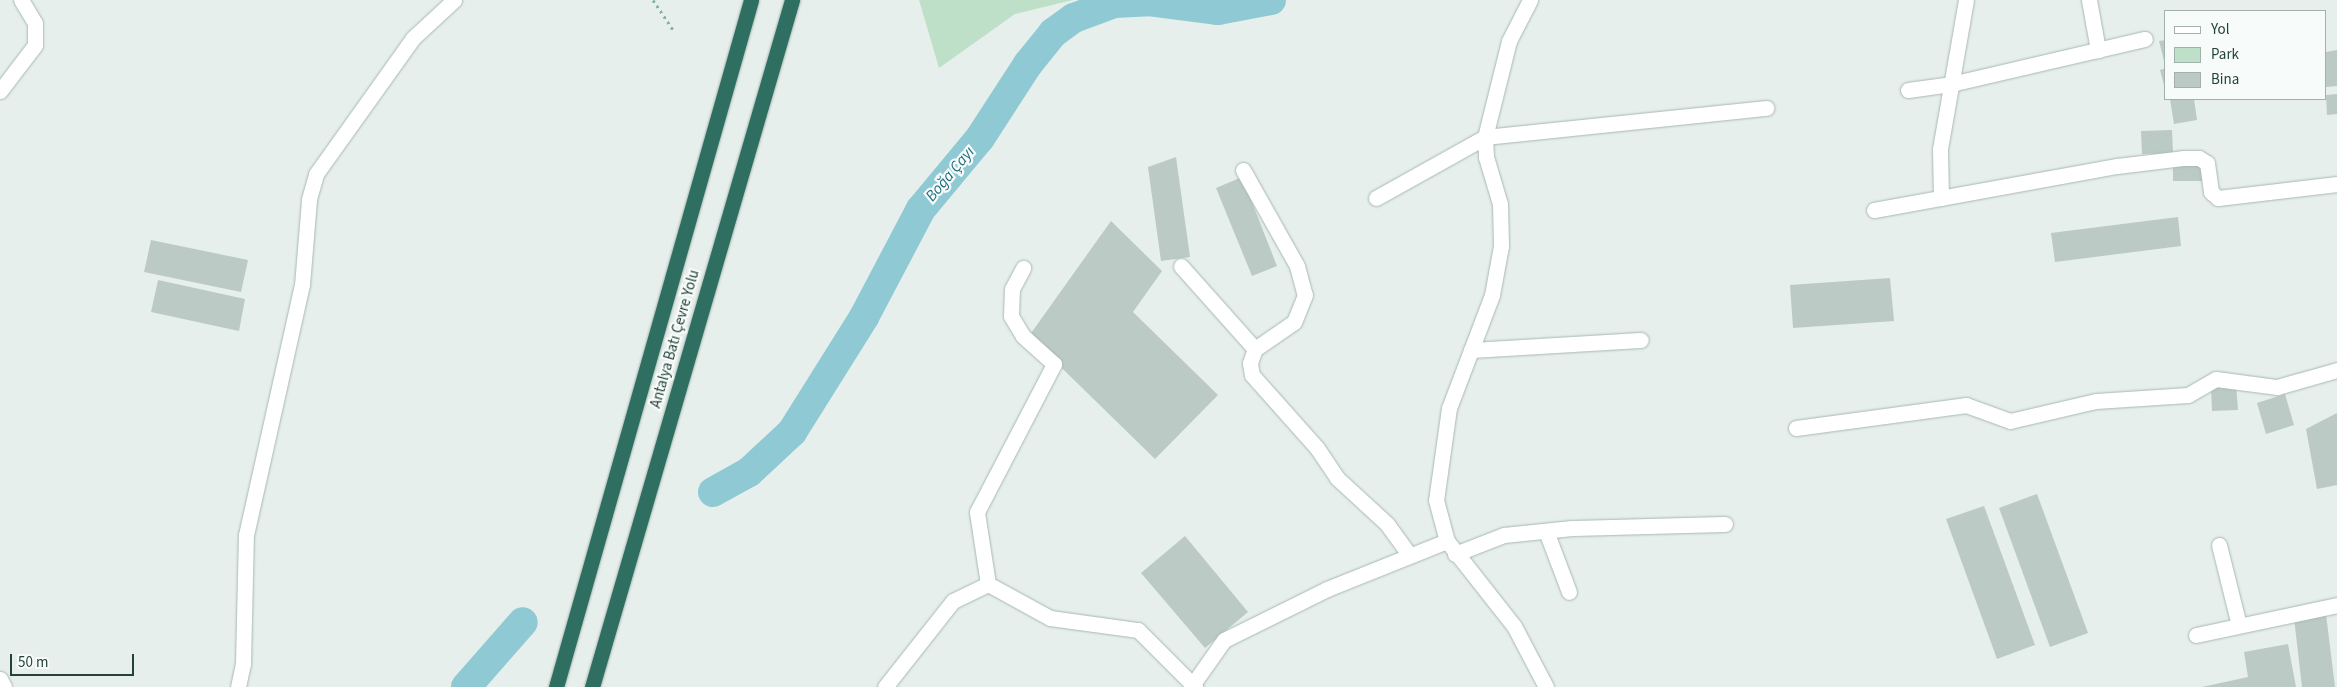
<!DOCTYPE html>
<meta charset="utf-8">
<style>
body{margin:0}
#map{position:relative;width:2337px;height:687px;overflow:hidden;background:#e6efeb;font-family:"Source Sans 3",sans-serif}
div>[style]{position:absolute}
.green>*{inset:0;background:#bfe0c8}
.river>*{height:30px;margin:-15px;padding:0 15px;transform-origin:15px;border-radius:15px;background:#8ec9d4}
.building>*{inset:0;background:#bbcac4}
.path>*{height:3px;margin-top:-1.5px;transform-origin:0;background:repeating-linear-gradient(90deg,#86b3a5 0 2.5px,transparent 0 6.5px)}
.roads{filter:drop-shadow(0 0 1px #a8b8b2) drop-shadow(0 0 1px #a8b8b2)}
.minor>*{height:15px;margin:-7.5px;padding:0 7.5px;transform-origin:7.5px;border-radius:7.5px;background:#fff}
.highway>*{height:15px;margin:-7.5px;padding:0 7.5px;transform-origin:7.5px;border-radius:7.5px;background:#2f6f62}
span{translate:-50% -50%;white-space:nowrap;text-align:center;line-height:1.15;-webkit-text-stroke:4.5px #f7fbf9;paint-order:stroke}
.street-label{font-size:15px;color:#24423a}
.water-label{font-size:16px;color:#1c6f80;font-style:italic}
.legend{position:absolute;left:2164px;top:10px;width:162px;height:90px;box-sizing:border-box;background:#f7fbf9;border:1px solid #a3b1ad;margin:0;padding:6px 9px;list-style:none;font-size:15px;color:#24423a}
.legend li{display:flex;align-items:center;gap:10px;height:25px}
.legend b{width:25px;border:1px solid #a3b1ad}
.scale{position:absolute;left:10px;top:654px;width:124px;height:22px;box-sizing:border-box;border:2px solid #24423a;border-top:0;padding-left:6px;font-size:15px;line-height:18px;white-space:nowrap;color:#24423a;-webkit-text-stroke:4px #f7fbf9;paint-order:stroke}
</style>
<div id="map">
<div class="green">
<div style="clip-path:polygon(919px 0,1073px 0,1015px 14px,939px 68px)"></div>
</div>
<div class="river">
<div style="left:713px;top:492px;width:41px;rotate:-29.1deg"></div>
<div style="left:749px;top:472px;width:59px;rotate:-42.9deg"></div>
<div style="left:792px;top:432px;width:136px;rotate:-57.9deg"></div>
<div style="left:864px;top:317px;width:122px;rotate:-62.2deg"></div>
<div style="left:921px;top:209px;width:92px;rotate:-50.3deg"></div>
<div style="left:980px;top:138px;width:88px;rotate:-57deg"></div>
<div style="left:1028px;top:64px;width:40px;rotate:-51deg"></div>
<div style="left:1053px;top:33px;width:26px;rotate:-36deg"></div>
<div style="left:1074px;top:18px;width:43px;rotate:-20.6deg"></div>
<div style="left:1114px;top:3px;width:35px;rotate:-3deg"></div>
<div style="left:1149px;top:1px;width:70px;rotate:7.4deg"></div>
<div style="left:1218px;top:10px;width:54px;rotate:-10.7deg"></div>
<div style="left:466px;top:687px;width:86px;rotate:-48.8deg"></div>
</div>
<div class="building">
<div style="clip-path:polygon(2166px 40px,2166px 65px,2165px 65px,2159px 41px)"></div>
<div style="clip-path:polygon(2337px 50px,2337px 86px,2326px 87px,2326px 52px)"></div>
<div style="clip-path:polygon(2166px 68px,2166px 89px,2165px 89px,2160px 70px)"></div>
<div style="clip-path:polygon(2337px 94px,2337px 114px,2327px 115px,2326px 95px)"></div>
<div style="clip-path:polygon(2170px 99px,2194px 99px,2197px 120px,2174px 124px)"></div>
<div style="clip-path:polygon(2172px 130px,2173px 153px,2142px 154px,2141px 131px)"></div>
<div style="clip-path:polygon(1176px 157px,1190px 257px,1161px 261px,1148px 167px)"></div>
<div style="clip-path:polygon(2173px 165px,2205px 165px,2205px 181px,2173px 181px)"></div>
<div style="clip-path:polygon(1242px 177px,1277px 266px,1252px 276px,1216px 188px)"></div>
<div style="clip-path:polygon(2178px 217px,2181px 246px,2055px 262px,2051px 233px)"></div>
<div style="clip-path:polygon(1111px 221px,1162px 271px,1133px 312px,1218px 395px,1155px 459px,1029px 336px)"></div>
<div style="clip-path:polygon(151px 240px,248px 260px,241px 292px,144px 272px)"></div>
<div style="clip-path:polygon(1890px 278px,1894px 321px,1793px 328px,1790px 285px)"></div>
<div style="clip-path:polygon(158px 280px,245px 299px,239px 331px,151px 312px)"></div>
<div style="clip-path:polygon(2236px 384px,2238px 410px,2212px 411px,2211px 386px)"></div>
<div style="clip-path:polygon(2285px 394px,2294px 425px,2266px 434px,2257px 403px)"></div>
<div style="clip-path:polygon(2337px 413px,2337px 485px,2317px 489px,2306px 429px)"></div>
<div style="clip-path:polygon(2037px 494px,2088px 633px,2050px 647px,1999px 508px)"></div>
<div style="clip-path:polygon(1984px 506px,2035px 645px,1997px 659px,1946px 519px)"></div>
<div style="clip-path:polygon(1185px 536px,1248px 612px,1205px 648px,1141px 573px)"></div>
<div style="clip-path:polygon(2326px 614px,2335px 687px,2302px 687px,2294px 618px)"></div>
<div style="clip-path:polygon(2288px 644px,2296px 687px,2202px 687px,2248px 677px,2244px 652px)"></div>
</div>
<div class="path">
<div style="left:653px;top:0;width:37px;rotate:56deg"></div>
</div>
<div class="roads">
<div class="minor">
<div style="left:1530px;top:0;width:46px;rotate:117.1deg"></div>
<div style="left:1509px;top:41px;width:99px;rotate:104deg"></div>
<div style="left:1485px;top:137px;width:20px;rotate:87deg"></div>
<div style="left:1486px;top:157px;width:49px;rotate:73.4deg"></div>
<div style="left:1500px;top:204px;width:42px;rotate:88.6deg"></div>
<div style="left:1501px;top:246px;width:50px;rotate:100.4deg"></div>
<div style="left:1492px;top:295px;width:121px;rotate:110.8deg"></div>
<div style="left:1449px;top:408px;width:93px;rotate:98deg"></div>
<div style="left:1436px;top:500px;width:42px;rotate:75deg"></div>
<div style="left:1447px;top:541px;width:108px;rotate:51.8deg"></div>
<div style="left:1514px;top:626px;width:69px;rotate:62.3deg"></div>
<div style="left:2089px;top:0;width:51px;rotate:79.8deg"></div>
<div style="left:1908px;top:90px;width:43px;rotate:-7.9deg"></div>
<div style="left:1951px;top:84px;width:199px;rotate:-13.1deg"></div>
<div style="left:0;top:91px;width:58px;rotate:-52.7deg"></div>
<div style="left:35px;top:45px;width:22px;rotate:-90deg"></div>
<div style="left:35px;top:23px;width:27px;rotate:-121deg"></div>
<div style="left:1243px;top:170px;width:110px;rotate:60.6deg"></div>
<div style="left:1297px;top:266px;width:30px;rotate:75deg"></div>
<div style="left:1305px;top:295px;width:29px;rotate:112deg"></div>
<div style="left:1294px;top:322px;width:47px;rotate:145.3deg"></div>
<div style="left:1255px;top:349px;width:15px;rotate:110deg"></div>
<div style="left:1250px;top:363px;width:12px;rotate:81deg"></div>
<div style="left:1252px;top:375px;width:98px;rotate:48.3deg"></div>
<div style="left:1317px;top:448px;width:36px;rotate:56deg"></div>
<div style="left:1337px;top:478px;width:68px;rotate:42.6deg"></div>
<div style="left:1387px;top:524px;width:39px;rotate:54deg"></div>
<div style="left:1376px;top:198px;width:125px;rotate:-29.2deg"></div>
<div style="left:1485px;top:137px;width:283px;rotate:-5.9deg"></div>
<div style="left:1941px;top:198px;width:49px;rotate:-91.2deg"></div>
<div style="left:1940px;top:149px;width:151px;rotate:-80.1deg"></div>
<div style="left:1874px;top:210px;width:247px;rotate:-10.3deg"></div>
<div style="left:2117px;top:166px;width:66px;rotate:-6.9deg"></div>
<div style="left:2183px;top:158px;width:16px"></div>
<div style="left:2199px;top:158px;width:9px;rotate:32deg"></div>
<div style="left:2207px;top:163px;width:29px;rotate:82deg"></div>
<div style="left:2211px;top:192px;width:9px;rotate:41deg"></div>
<div style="left:2218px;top:198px;width:120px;rotate:-6.7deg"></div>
<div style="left:1181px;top:266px;width:111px;rotate:48.3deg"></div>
<div style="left:1471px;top:350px;width:170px;rotate:-3.4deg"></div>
<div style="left:1796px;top:428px;width:172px;rotate:-7.7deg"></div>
<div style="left:1966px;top:405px;width:47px;rotate:20deg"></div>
<div style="left:2010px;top:421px;width:88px;rotate:-13.1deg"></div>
<div style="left:2096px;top:401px;width:92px;rotate:-3.7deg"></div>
<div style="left:2188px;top:395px;width:32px;rotate:-30deg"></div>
<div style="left:2216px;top:379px;width:62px;rotate:7.5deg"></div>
<div style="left:2277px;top:387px;width:62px;rotate:-15.8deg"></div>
<div style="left:1546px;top:531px;width:65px;rotate:69.3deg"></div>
<div style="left:2219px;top:545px;width:82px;rotate:76deg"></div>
<div style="left:1455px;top:554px;width:53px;rotate:-21.2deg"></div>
<div style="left:1504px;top:535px;width:68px;rotate:-5.9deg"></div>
<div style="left:1572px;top:528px;width:153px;rotate:-1.5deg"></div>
<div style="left:988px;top:584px;width:73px;rotate:-98.7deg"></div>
<div style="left:977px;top:512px;width:167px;rotate:-62.5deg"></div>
<div style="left:1054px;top:364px;width:42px;rotate:-137.9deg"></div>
<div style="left:1023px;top:336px;width:23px;rotate:-121deg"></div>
<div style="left:1011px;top:316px;width:27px;rotate:-88deg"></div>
<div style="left:1012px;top:289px;width:24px;rotate:-62deg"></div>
<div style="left:2196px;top:635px;width:144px;rotate:-12deg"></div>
<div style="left:0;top:679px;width:9px;rotate:63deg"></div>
<div style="left:1193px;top:684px;width:54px;rotate:-54.8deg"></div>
<div style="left:1224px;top:640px;width:115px;rotate:-26.3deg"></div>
<div style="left:1327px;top:589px;width:129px;rotate:-21.8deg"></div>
<div style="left:238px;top:687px;width:24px;rotate:-78deg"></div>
<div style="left:243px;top:664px;width:129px;rotate:-88.7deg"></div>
<div style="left:246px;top:535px;width:256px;rotate:-77.4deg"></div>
<div style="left:302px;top:285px;width:86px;rotate:-85.3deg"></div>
<div style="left:309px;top:199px;width:26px;rotate:-74deg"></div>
<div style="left:316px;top:174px;width:167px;rotate:-54.5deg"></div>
<div style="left:413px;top:38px;width:56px;rotate:-42.8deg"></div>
<div style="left:885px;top:687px;width:110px;rotate:-51.7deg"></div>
<div style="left:953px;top:601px;width:39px;rotate:-26deg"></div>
<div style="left:988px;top:584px;width:71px;rotate:28.7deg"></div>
<div style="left:1050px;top:618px;width:89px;rotate:7.8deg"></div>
<div style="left:1138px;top:630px;width:81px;rotate:45deg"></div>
</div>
<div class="highway">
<div style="left:556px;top:687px;width:714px;rotate:-74.15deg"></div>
<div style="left:592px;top:687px;width:716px;rotate:-73.77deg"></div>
</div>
</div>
<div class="street-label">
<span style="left:675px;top:339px;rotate:-74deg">Antalya Batı Çevre Yolu</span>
</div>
<div class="water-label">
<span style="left:950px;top:174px;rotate:-50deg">Boğa Çayı</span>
</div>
<ul class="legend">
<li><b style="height:6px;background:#fff"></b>Yol</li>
<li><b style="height:14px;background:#bfe0c8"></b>Park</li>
<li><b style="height:14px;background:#bbcac4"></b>Bina</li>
</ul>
<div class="scale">50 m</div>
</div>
